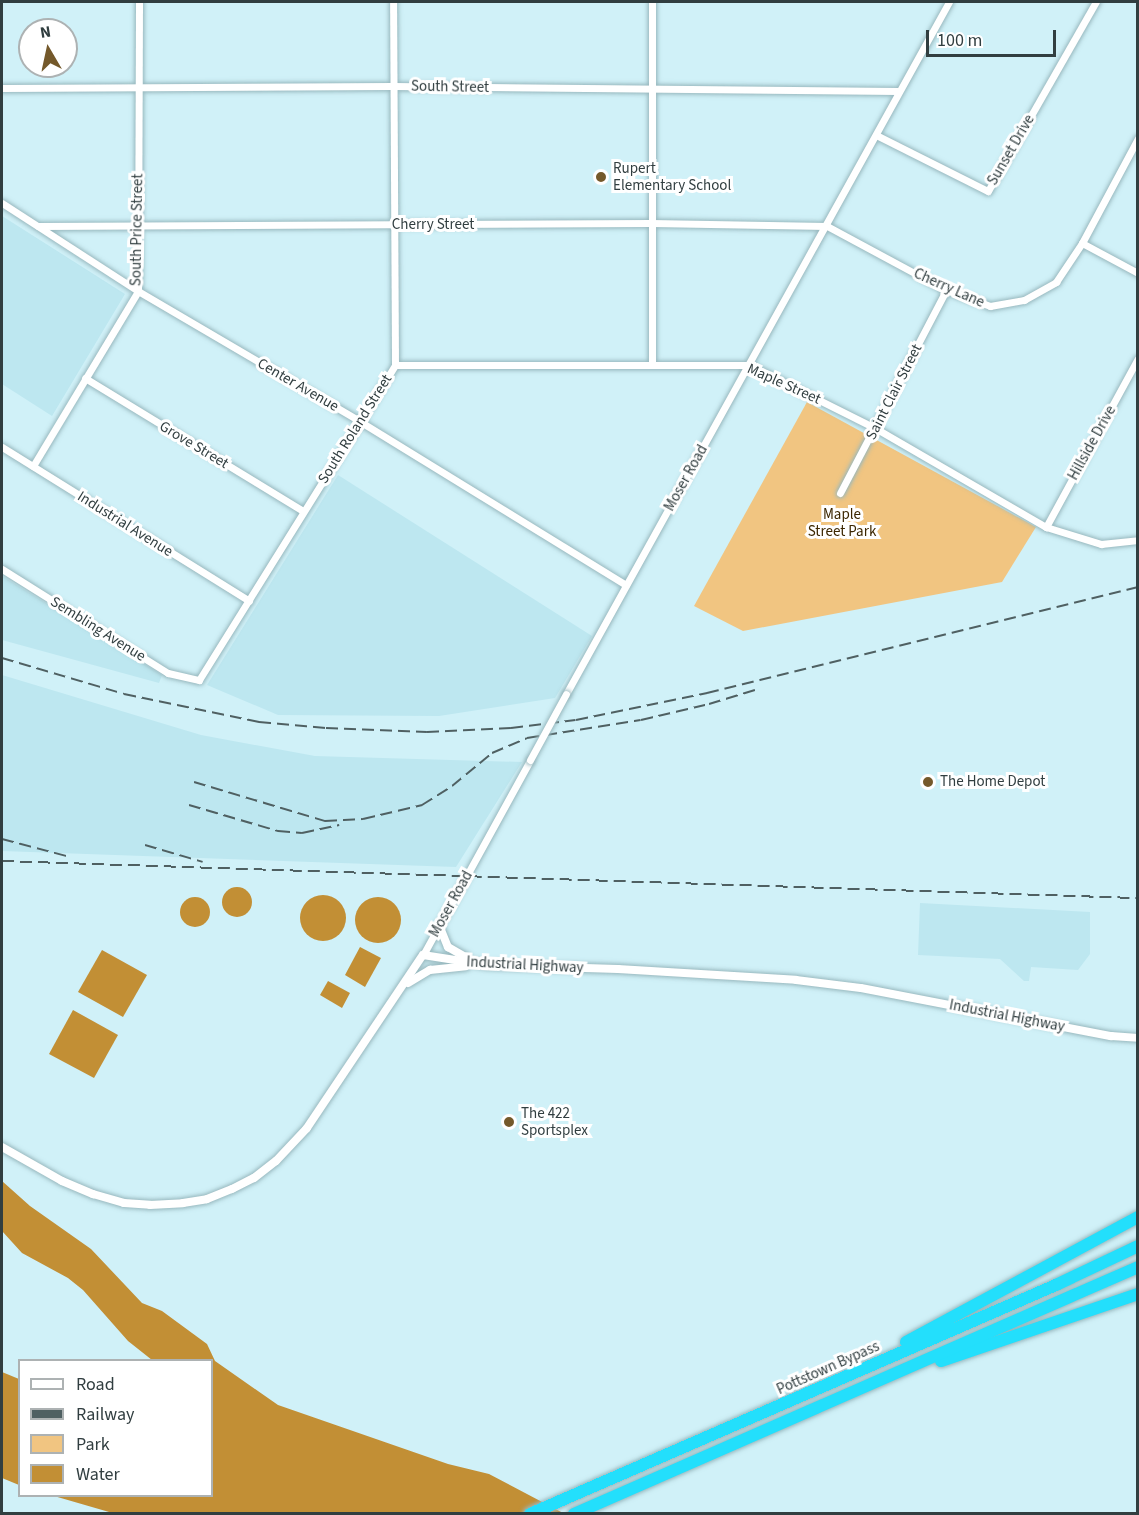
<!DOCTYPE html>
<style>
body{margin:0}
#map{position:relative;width:1139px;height:1515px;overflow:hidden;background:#d0f1f8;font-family:"Source Sans 3",sans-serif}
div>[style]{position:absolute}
.built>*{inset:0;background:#bde7f0}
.green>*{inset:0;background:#f1c581}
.water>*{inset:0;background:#c28f35}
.round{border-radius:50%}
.roads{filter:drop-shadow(0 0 2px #98b8be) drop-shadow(0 0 2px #98b8be)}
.minor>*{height:7px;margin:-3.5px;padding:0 3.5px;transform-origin:3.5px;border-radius:3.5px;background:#fff}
.tertiary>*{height:8px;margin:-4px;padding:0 4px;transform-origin:4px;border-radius:4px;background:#fff}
.motorway>*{height:12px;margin:-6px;padding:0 6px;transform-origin:6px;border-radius:6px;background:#23dffc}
.rail>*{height:2px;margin-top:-1px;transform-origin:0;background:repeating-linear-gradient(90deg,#4f6062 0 12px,transparent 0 18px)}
.bridges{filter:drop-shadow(0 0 2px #98b8be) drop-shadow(0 0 2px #98b8be)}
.minor-bridge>*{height:7px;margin:-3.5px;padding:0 3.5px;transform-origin:3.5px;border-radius:3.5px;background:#fff}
.dots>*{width:16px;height:16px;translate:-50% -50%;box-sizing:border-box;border:3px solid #fff;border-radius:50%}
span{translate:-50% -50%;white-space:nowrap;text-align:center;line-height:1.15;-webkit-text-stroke:6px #fff;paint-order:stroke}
.street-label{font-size:15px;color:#313e40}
.poi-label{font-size:15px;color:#313e40}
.left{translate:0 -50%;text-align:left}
.park-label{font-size:15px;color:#3b2600}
.frame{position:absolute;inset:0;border:3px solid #313e40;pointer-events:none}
.legend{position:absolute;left:18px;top:1359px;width:195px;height:138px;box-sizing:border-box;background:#fff;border:2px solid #adb2b3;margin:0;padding:8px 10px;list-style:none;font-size:18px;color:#313e40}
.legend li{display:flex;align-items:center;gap:12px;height:30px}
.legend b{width:30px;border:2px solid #adb2b3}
.north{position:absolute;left:18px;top:18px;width:60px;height:60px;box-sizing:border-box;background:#fff;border:2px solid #adb2b3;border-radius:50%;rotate:351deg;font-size:16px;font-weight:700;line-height:24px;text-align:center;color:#313e40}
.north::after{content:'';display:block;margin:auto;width:21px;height:27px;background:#74592b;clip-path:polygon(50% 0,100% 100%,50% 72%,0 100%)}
.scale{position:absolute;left:926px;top:30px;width:130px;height:27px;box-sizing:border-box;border:3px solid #313e40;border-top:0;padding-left:8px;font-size:18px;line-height:21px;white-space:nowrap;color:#313e40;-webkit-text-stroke:4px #fff;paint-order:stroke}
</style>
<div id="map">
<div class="built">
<div style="clip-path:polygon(2px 216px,125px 294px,52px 416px,2px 384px)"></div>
<div style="clip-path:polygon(338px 475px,592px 636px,555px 698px,439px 716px,278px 715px,207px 685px)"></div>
<div style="clip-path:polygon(2px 576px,162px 675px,159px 683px,2px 640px)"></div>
<div style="clip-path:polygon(2px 675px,201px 735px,315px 756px,522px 762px,456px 867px,2px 851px)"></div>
<div style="clip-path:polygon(920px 903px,1090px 912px,1090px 954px,1078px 970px,1031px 967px,1029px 981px,1024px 981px,1000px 959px,918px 955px)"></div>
</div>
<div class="green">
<div style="clip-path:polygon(807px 402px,1036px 527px,1002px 582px,743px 631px,694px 606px)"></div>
</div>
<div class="water">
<div class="round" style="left:222px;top:887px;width:30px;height:30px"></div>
<div class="round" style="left:300px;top:895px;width:46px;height:46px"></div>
<div class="round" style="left:355px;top:897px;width:46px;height:46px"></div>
<div class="round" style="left:180px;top:897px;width:30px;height:30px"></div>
<div style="clip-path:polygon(360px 947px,381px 958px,365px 987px,345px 975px)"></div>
<div style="clip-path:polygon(102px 950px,147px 975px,123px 1017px,78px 992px)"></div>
<div style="clip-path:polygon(328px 981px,350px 993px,342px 1008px,320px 995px)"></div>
<div style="clip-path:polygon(73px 1010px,118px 1035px,94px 1078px,49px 1054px)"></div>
<div style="clip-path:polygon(2px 1181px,30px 1206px,91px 1249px,142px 1303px,162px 1311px,207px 1344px,215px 1361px,278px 1405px,448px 1464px,489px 1474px,563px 1513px,116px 1514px,54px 1496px,212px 1496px,212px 1360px,152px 1360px,128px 1341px,83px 1290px,68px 1278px,22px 1253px,2px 1231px)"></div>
<div style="clip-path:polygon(2px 1372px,19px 1379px,19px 1485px,2px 1478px)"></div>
</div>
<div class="roads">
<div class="minor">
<div style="left:652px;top:2px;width:363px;rotate:90deg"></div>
<div style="left:2px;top:88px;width:391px;rotate:-0.3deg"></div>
<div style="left:393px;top:86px;width:505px;rotate:0.57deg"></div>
<div style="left:876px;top:135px;width:125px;rotate:26.6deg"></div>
<div style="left:988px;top:191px;width:218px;rotate:-60.3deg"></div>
<div style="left:2px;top:203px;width:162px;rotate:32.9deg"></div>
<div style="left:138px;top:291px;width:259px;rotate:30.4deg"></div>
<div style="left:361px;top:422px;width:311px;rotate:31.6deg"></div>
<div style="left:38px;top:226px;width:613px;rotate:-0.28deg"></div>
<div style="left:651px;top:223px;width:176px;rotate:1deg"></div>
<div style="left:827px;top:226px;width:135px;rotate:28.3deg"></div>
<div style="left:946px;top:290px;width:47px;rotate:20deg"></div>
<div style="left:990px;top:306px;width:35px;rotate:-10deg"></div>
<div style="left:1024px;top:300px;width:37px;rotate:-29deg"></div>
<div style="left:1056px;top:282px;width:47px;rotate:-56.3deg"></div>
<div style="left:1082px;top:243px;width:119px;rotate:-61.9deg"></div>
<div style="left:1082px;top:243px;width:64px;rotate:28.2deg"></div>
<div style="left:395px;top:365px;width:354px"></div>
<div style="left:749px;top:365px;width:141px;rotate:26.6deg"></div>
<div style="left:875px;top:428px;width:198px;rotate:30.1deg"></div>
<div style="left:1046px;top:527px;width:58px;rotate:17.2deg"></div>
<div style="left:1101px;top:544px;width:37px;rotate:-6deg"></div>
<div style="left:85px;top:378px;width:255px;rotate:31.4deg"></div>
<div style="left:2px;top:447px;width:291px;rotate:31.9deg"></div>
<div style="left:33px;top:466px;width:204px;rotate:-59deg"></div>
<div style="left:138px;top:291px;width:289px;rotate:-89.8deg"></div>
<div style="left:840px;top:493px;width:229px;rotate:-62.4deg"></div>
<div style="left:1046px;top:527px;width:192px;rotate:-61.4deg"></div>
<div style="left:2px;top:569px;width:196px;rotate:32.1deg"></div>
<div style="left:168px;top:673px;width:32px;rotate:13deg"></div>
<div style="left:199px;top:680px;width:371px;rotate:-58.1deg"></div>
<div style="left:395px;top:365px;width:363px;rotate:-90.3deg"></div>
<div style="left:566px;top:694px;width:791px;rotate:-61.04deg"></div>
<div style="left:423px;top:955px;width:222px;rotate:-61.2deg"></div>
</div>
<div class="tertiary">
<div style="left:439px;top:925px;width:24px;rotate:68deg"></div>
<div style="left:448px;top:947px;width:22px;rotate:30deg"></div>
<div style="left:408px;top:983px;width:26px;rotate:-31deg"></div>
<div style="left:430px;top:970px;width:36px;rotate:-6deg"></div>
<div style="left:2px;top:1147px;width:69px;rotate:29.5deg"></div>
<div style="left:62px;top:1181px;width:34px;rotate:23deg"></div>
<div style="left:93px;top:1194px;width:32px;rotate:16deg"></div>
<div style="left:124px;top:1203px;width:26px;rotate:4deg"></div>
<div style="left:150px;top:1205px;width:33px;rotate:-3deg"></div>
<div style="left:183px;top:1203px;width:24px;rotate:-9deg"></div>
<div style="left:207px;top:1199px;width:27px;rotate:-22deg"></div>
<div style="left:232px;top:1189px;width:25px;rotate:-27deg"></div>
<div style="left:254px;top:1178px;width:28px;rotate:-38deg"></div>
<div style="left:276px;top:1161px;width:45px;rotate:-46.8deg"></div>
<div style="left:307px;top:1128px;width:208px;rotate:-56.2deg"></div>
<div style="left:423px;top:955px;width:65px;rotate:8.9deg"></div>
<div style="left:487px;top:965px;width:131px;rotate:1.7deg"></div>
<div style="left:618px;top:969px;width:178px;rotate:3.5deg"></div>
<div style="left:796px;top:980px;width:65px;rotate:7deg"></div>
<div style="left:861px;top:988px;width:255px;rotate:10.9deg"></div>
<div style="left:1111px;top:1036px;width:27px;rotate:4deg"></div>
</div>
<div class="motorway">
<div style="left:906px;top:1342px;width:264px;rotate:-28.3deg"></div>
<div style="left:941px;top:1361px;width:208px;rotate:-18.8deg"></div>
<div style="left:530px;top:1514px;width:574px;rotate:-23.53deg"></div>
<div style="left:1056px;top:1285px;width:91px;rotate:-25.4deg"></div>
<div style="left:574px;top:1514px;width:616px;rotate:-23.65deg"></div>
</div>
</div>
<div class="rail">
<div style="left:2px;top:658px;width:127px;rotate:16.4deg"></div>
<div style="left:124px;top:694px;width:138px;rotate:11.7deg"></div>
<div style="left:259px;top:722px;width:67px;rotate:5.1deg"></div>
<div style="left:326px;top:728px;width:101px;rotate:2.3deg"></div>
<div style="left:427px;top:732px;width:84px;rotate:-2.7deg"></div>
<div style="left:511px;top:728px;width:65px;rotate:-7deg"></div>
<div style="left:576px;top:720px;width:134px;rotate:-11.6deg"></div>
<div style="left:707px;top:693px;width:444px;rotate:-13.8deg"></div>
<div style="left:194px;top:782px;width:137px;rotate:16.6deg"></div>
<div style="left:325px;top:821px;width:38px;rotate:-3deg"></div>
<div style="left:363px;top:819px;width:61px;rotate:-13.3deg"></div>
<div style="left:422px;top:805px;width:36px;rotate:-32deg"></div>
<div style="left:452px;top:786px;width:52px;rotate:-39.5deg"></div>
<div style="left:492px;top:753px;width:38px;rotate:-23deg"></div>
<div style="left:527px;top:738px;width:115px;rotate:-9deg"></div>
<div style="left:641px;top:720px;width:70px;rotate:-13.2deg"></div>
<div style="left:709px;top:704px;width:48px;rotate:-16.9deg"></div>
<div style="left:189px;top:805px;width:93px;rotate:16.3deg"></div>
<div style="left:278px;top:831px;width:24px;rotate:5deg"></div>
<div style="left:302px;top:833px;width:38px;rotate:-12deg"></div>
<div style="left:2px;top:839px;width:70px;rotate:14.8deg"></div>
<div style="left:145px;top:845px;width:60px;rotate:16.3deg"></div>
<div style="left:2px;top:861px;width:1137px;rotate:1.87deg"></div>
</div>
<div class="bridges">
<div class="minor-bridge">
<div style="left:530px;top:760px;width:75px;rotate:-61.4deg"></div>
</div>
</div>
<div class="dots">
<div style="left:601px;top:177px;background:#74592b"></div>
<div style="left:928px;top:782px;background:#74592b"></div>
<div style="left:509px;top:1122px;background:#74592b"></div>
</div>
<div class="street-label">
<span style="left:450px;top:87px;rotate:1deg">South Street</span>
<span style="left:1011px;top:150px;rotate:-60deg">Sunset Drive</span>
<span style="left:433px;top:225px">Cherry Street</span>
<span style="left:137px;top:230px;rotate:-89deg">South Price Street</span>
<span style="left:949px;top:288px;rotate:24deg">Cherry Lane</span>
<span style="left:784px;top:384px;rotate:24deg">Maple Street</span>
<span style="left:298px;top:385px;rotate:30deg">Center Avenue</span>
<span style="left:894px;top:392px;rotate:-63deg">Saint Clair Street</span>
<span style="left:355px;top:429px;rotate:-58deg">South Roland Street</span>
<span style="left:1092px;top:443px;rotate:-61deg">Hillside Drive</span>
<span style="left:194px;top:445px;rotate:31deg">Grove Street</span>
<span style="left:686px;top:478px;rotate:-61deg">Moser Road</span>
<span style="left:125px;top:524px;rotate:32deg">Industrial Avenue</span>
<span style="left:98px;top:629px;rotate:32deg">Sembling Avenue</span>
<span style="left:451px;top:904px;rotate:-61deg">Moser Road</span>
<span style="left:525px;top:965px;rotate:3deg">Industrial Highway</span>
<span style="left:1007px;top:1016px;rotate:11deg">Industrial Highway</span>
<span style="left:828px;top:1368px;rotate:-24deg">Pottstown Bypass</span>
</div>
<div class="poi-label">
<span class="left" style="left:613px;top:177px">Rupert<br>Elementary School</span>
<span class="left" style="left:940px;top:782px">The Home Depot</span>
<span class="left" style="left:521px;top:1122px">The 422<br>Sportsplex</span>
</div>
<div class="park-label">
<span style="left:842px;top:523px">Maple<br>Street Park</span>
</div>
<div class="frame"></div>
<ul class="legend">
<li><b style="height:8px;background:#fff"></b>Road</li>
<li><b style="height:8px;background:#4f6062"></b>Railway</li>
<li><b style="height:16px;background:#f1c581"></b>Park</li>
<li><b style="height:16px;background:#c28f35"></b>Water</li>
</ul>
<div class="north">N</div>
<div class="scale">100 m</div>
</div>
